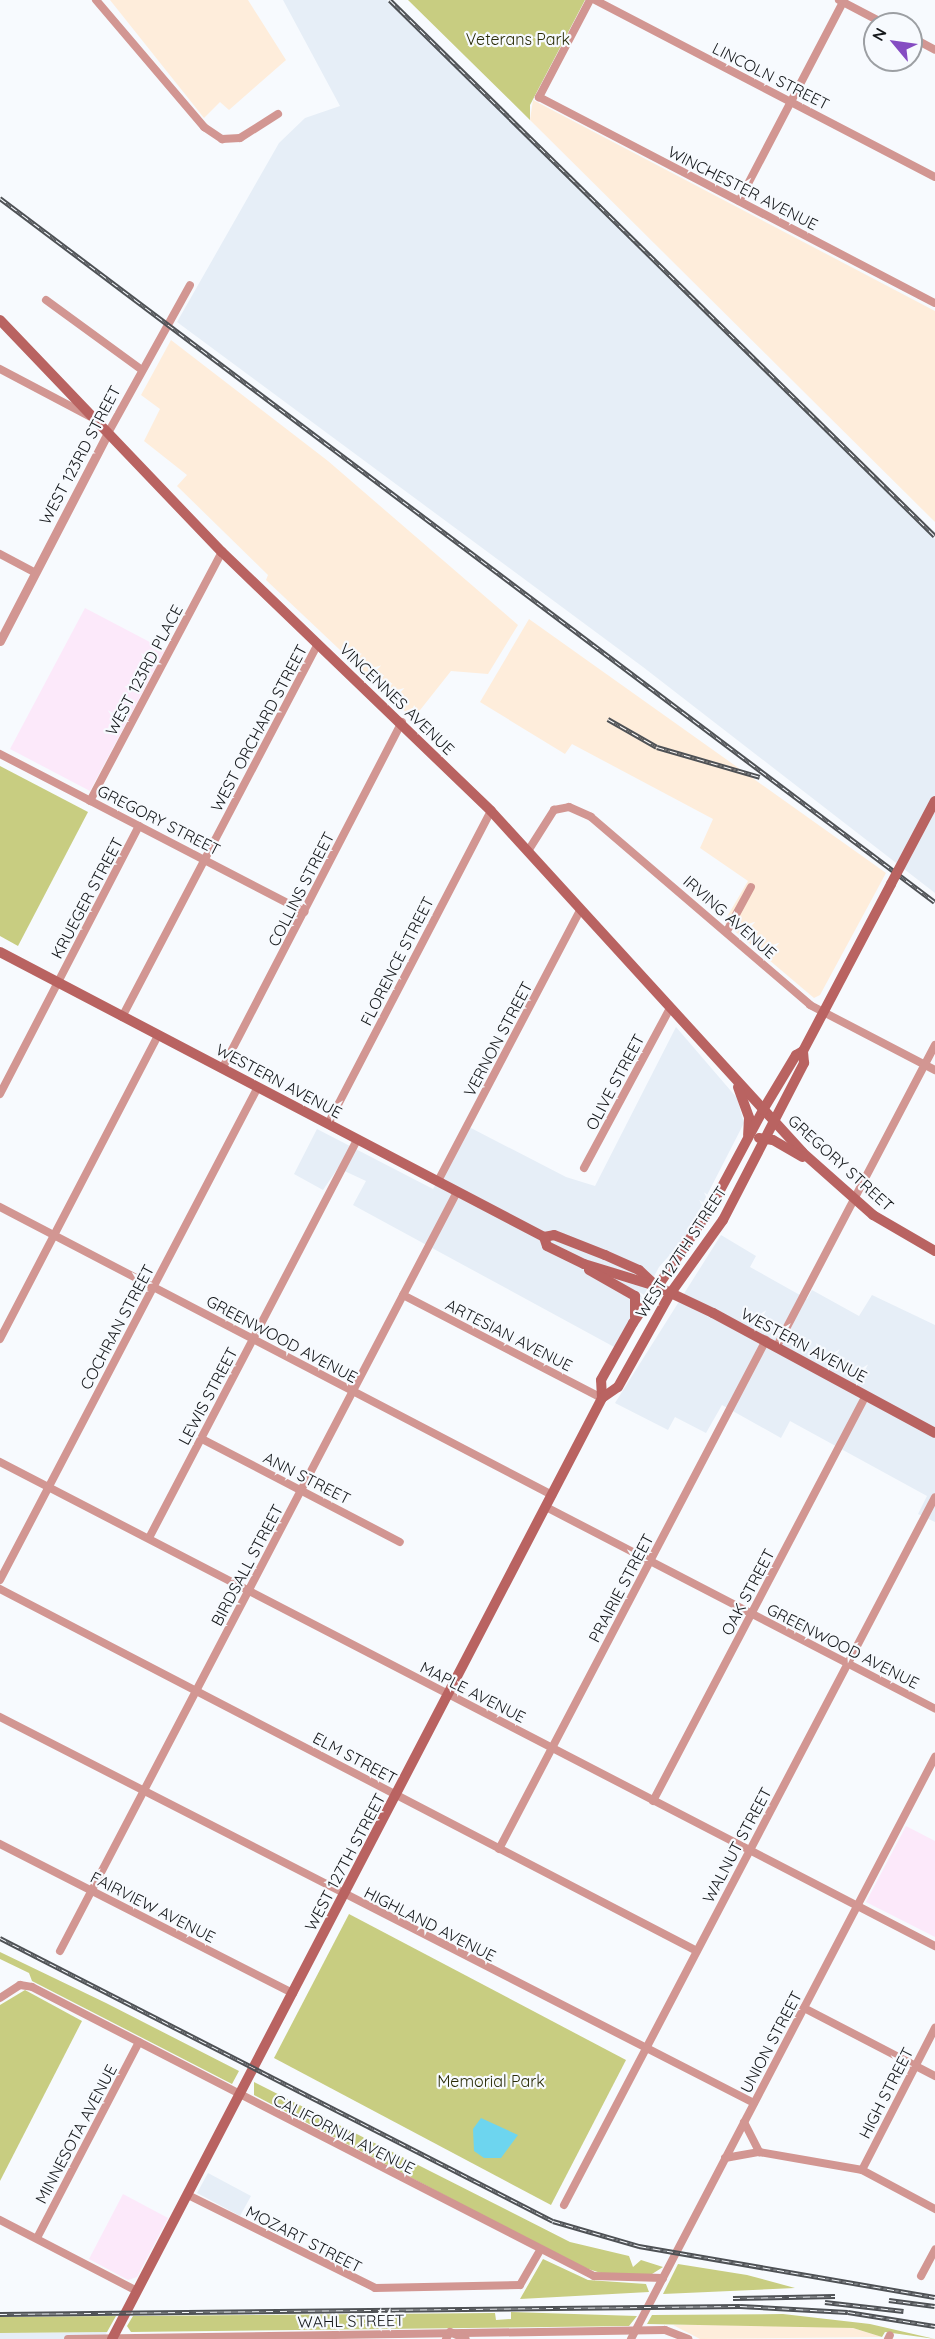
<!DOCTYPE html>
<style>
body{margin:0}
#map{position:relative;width:935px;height:2339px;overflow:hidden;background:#f7fafe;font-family:Quicksand,sans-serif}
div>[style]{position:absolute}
.built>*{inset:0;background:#e6eef7}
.industrial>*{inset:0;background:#feeddb}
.education>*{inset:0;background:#fce9fa}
.green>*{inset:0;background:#c8cd81}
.water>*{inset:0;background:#6dd5ef}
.minor>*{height:8px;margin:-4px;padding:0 4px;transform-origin:4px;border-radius:4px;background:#d29692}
.tertiary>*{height:9px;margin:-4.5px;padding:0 4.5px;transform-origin:4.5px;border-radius:4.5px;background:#d29692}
.secondary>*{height:10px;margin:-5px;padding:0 5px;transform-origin:5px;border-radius:5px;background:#b96361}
.rail>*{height:4.5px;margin-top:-2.25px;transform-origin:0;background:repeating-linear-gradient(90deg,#f7fafe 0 7px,#4e5155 0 14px);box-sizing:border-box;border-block:2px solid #4e5155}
.secondary-bridge>*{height:10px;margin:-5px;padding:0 5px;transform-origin:5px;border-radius:5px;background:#b96361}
span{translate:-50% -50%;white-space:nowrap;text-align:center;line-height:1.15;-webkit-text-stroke:4.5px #f7fafe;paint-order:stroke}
.park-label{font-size:16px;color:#2a2c08}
.street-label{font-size:16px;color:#14171a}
.north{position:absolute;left:863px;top:12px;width:60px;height:60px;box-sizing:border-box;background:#f7fafe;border:2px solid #9c9fa3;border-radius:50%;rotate:299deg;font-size:16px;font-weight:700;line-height:24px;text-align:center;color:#14171a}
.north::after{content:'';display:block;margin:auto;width:21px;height:27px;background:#854cc2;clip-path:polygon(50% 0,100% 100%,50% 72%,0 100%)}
</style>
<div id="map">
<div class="built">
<div style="clip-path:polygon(283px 0,387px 0,935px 539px,935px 893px,643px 667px,177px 322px,279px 143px,305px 118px,340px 106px)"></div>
<div style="clip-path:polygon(676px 1027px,737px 1098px,744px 1123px,685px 1238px,659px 1267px,616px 1348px,353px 1205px,366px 1181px,338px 1168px,323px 1190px,294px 1174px,317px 1129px,433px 1189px,469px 1127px,566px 1177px,595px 1186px)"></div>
<div style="clip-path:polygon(721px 1235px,756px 1256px,750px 1267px,807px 1299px,812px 1290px,859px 1316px,872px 1295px,935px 1325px,935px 1522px,918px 1514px,927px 1496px,790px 1421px,781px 1438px,722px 1405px,706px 1433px,675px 1417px,668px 1430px,615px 1403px)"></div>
<div style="clip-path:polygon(208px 2173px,251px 2196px,240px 2216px,197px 2193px)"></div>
<div style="clip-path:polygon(107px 2332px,103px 2339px,0 2339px,0 2333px)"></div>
</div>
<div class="industrial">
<div style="clip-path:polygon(110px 0,248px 0,286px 60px,229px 110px,220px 102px,204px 118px)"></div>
<div style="clip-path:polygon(533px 100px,935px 311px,935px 522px,530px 120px)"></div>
<div style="clip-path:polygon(171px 340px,328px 461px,518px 625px,488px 674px,451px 671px,413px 719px,266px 580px,268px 575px,177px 486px,187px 475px,144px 441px,160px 409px,141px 395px)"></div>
<div style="clip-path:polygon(529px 619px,886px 873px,820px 995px,814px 998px,724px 922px,748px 881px,700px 848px,713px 819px,572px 744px,565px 754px,480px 702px)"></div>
<div style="clip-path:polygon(754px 2323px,853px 2328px,882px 2337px,700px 2339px,673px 2325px)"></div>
</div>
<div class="education">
<div style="clip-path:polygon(85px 608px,165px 650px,90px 791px,10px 749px)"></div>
<div style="clip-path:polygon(906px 1826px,935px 1841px,935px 1937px,866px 1902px)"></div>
<div style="clip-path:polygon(123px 2194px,168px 2218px,137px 2277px,128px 2280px,89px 2259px)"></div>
</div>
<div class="green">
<div style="clip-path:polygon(408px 0,585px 0,530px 105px,530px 120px)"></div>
<div style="clip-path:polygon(0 766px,88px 812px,18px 946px,0 936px)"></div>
<div style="clip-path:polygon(349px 1914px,626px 2060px,551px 2205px,274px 2058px)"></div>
<div style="clip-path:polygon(0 1952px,106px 2003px,239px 2071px,232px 2084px,32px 1981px,29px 1973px,0 1959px)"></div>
<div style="clip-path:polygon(25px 1990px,82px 2021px,0 2181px,0 2005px)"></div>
<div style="clip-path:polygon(254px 2082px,570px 2242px,629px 2256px,633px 2267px,641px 2260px,663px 2267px,652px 2274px,604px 2274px,579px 2266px,254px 2095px)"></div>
<div style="clip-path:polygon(543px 2259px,588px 2280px,646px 2284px,649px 2292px,520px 2299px)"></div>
<div style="clip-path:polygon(678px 2264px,747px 2275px,795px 2288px,663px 2294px)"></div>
<div style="clip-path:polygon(511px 2312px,637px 2316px,629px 2326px,131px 2332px,127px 2326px,133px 2316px,495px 2313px,496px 2320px,511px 2319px)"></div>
<div style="clip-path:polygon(783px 2314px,870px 2324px,935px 2339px,885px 2332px,882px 2337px,853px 2328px,647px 2324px,652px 2315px)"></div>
<div style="clip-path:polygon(116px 2316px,107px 2332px,0 2333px,0 2317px)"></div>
</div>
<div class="water">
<div style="clip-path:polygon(481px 2118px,518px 2135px,501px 2158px,484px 2158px,474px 2151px,473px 2129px)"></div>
</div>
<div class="minor">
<div style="left:96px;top:0;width:167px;rotate:49.6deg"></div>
<div style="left:204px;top:127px;width:22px;rotate:34deg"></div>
<div style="left:222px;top:139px;width:18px;rotate:-3deg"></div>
<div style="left:240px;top:138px;width:45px;rotate:-32.3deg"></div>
<div style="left:590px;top:0;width:110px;rotate:117.7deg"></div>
<div style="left:539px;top:97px;width:446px;rotate:27.5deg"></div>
<div style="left:595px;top:0;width:383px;rotate:27.5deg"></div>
<div style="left:839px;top:0;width:52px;rotate:27.6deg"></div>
<div style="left:911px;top:37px;width:27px;rotate:28deg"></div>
<div style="left:739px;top:201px;width:227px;rotate:-62.4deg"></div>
<div style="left:46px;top:300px;width:119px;rotate:36.1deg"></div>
<div style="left:0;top:369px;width:101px;rotate:27.8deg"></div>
<div style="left:108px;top:433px;width:169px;rotate:-61deg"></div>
<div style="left:0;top:554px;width:40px;rotate:28deg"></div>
<div style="left:0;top:754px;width:343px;rotate:27.4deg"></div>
<div style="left:90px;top:801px;width:282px;rotate:-62.1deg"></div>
<div style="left:528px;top:851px;width:49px;rotate:-57.6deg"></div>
<div style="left:554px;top:810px;width:15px;rotate:-11deg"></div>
<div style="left:569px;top:807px;width:24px;rotate:24deg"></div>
<div style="left:591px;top:817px;width:289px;rotate:40.6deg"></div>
<div style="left:810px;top:1005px;width:141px;rotate:27.5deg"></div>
<div style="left:727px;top:931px;width:50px;rotate:-61.4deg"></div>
<div style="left:122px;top:1017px;width:421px;rotate:-62.3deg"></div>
<div style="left:222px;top:1069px;width:391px;rotate:-62.6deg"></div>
<div style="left:0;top:1094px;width:302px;rotate:-62.6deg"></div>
<div style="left:328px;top:1124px;width:353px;rotate:-62.5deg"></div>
<div style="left:584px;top:1168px;width:182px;rotate:-61.7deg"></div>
<div style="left:438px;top:1181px;width:307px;rotate:-62.3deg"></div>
<div style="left:0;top:1207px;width:623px;rotate:27.55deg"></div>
<div style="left:403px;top:1295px;width:224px;rotate:27.4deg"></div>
<div style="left:0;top:1339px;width:343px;rotate:-62.5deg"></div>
<div style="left:777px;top:1346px;width:340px;rotate:-62.3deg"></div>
<div style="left:202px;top:1439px;width:223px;rotate:27.5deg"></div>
<div style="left:0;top:1462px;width:1053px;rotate:27.37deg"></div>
<div style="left:546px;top:1507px;width:438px;rotate:27.4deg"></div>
<div style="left:149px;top:1538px;width:450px;rotate:-62.4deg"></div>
<div style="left:0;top:1580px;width:556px;rotate:-62.38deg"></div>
<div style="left:0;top:1589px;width:785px;rotate:27.45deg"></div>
<div style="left:0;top:1717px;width:847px;rotate:27.11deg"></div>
<div style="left:653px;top:1801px;width:458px;rotate:-62.3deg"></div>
<div style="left:0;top:1844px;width:329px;rotate:27deg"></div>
<div style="left:499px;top:1849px;width:575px;rotate:-62.32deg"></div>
<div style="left:60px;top:1951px;width:857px;rotate:-62.39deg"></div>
<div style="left:0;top:1998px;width:24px;rotate:-33deg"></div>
<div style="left:20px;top:1985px;width:12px;rotate:9deg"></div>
<div style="left:32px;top:1987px;width:632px;rotate:27.21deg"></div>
<div style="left:594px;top:2276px;width:69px;rotate:1.7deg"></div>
<div style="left:804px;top:2008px;width:148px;rotate:27.4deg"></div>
<div style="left:744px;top:2122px;width:34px;rotate:63deg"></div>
<div style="left:725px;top:2158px;width:35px;rotate:-10deg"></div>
<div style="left:759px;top:2152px;width:105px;rotate:9.9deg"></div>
<div style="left:862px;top:2170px;width:83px;rotate:28.1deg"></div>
<div style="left:862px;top:2170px;width:160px;rotate:-62.8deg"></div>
<div style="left:188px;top:2195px;width:209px;rotate:26.4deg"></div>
<div style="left:375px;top:2288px;width:145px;rotate:-1.2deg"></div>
<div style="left:520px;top:2285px;width:39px;rotate:-60deg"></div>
<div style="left:564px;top:2205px;width:799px;rotate:-62.34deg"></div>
<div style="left:0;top:2220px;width:154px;rotate:27.4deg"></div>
<div style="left:37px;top:2238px;width:221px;rotate:-62.5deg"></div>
<div style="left:921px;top:2276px;width:30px;rotate:-62deg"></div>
<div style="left:68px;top:2339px;width:597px;rotate:-0.86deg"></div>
<div style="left:665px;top:2330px;width:25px;rotate:21deg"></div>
<div style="left:446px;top:2339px;width:8px;rotate:-60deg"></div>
<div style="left:450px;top:2332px;width:17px;rotate:24deg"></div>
<div style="left:631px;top:2339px;width:657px;rotate:-62.42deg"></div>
<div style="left:888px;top:2339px;width:4px;rotate:-63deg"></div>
</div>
<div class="tertiary">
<div style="left:0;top:641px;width:234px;rotate:-62.6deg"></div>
</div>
<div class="secondary">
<div style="left:0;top:320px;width:321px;rotate:46.3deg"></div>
<div style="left:222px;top:552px;width:373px;rotate:43.9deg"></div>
<div style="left:491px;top:811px;width:462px;rotate:47.6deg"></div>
<div style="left:802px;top:1152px;width:95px;rotate:41.6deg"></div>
<div style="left:873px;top:1215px;width:72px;rotate:30.1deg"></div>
<div style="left:0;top:952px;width:614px;rotate:27.65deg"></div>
<div style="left:544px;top:1237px;width:10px;rotate:-11deg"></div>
<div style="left:554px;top:1235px;width:55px;rotate:21.4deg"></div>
<div style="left:605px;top:1255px;width:37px;rotate:24deg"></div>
<div style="left:639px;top:1270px;width:23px;rotate:43deg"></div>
<div style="left:738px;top:1087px;width:33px;rotate:70deg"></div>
<div style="left:749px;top:1118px;width:17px;rotate:93deg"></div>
<div style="left:759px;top:1138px;width:14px;rotate:8deg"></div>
<div style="left:773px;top:1140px;width:34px;rotate:30deg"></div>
<div style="left:544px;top:1237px;width:9px;rotate:72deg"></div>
<div style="left:547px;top:1246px;width:41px;rotate:25.9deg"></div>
<div style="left:584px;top:1264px;width:75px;rotate:17deg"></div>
<div style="left:656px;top:1286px;width:63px;rotate:25.3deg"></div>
<div style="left:713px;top:1313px;width:252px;rotate:28.4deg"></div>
<div style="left:589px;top:1270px;width:53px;rotate:29.5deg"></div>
<div style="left:635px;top:1296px;width:21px;rotate:90deg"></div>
<div style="left:602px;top:1398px;width:18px;rotate:-93deg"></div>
<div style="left:601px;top:1380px;width:65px;rotate:-60.7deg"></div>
<div style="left:633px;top:1323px;width:138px;rotate:-56deg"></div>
<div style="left:710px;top:1209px;width:112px;rotate:-61.8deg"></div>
<div style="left:763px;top:1110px;width:64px;rotate:-59deg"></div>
<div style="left:796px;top:1055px;width:8px;rotate:-30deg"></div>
<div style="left:803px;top:1051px;width:189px;rotate:-62.2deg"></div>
<div style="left:112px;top:2339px;width:1061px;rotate:-62.49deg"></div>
<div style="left:602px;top:1398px;width:19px;rotate:-35deg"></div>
<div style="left:618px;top:1387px;width:107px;rotate:-60.8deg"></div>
<div style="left:670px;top:1294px;width:91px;rotate:-54.4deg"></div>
<div style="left:723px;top:1220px;width:177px;rotate:-62.7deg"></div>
<div style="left:804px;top:1063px;width:12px;rotate:-95deg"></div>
</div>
<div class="rail">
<div style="left:390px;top:0;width:764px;rotate:44.52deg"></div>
<div style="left:0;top:198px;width:1170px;rotate:36.98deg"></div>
<div style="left:608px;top:719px;width:56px;rotate:29.7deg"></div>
<div style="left:657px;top:747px;width:107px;rotate:16.2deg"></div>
<div style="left:0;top:1938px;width:621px;rotate:27.1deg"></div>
<div style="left:553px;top:2221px;width:90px;rotate:16.2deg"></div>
<div style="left:639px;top:2246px;width:300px;rotate:9.8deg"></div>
<div style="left:733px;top:2298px;width:102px;rotate:-1.1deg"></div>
<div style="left:889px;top:2300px;width:46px;rotate:7.4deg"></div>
<div style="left:825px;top:2302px;width:79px;rotate:6.6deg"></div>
<div style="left:0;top:2314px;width:740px;rotate:-0.62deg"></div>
<div style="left:740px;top:2306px;width:108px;rotate:3.2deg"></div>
<div style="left:848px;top:2312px;width:88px;rotate:9.1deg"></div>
</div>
<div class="secondary-bridge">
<div style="left:891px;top:884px;width:94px;rotate:-62.1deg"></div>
</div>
<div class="park-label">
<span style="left:518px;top:39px">Veterans Park</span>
<span style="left:491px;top:2081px">Memorial Park</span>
</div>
<div class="street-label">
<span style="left:771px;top:76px;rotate:27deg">LINCOLN STREET</span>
<span style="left:743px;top:188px;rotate:27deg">WINCHESTER AVENUE</span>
<span style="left:80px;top:455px;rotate:-62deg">WEST 123RD STREET</span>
<span style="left:144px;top:670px;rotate:-62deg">WEST 123RD PLACE</span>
<span style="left:397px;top:699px;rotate:44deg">VINCENNES AVENUE</span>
<span style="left:259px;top:728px;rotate:-62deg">WEST ORCHARD STREET</span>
<span style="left:159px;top:820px;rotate:27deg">GREGORY STREET</span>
<span style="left:301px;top:889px;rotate:-63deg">COLLINS STREET</span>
<span style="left:87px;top:898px;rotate:-62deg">KRUEGER STREET</span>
<span style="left:730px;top:917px;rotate:41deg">IRVING AVENUE</span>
<span style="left:397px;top:961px;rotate:-63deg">FLORENCE STREET</span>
<span style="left:498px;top:1039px;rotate:-62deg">VERNON STREET</span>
<span style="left:279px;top:1081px;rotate:28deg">WESTERN AVENUE</span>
<span style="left:615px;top:1082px;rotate:-62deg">OLIVE STREET</span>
<span style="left:841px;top:1163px;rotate:42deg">GREGORY STREET</span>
<span style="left:681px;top:1252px;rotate:-57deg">WEST 127TH STREET</span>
<span style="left:117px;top:1327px;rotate:-62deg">COCHRAN STREET</span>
<span style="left:509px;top:1335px;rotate:27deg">ARTESIAN AVENUE</span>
<span style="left:282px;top:1339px;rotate:28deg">GREENWOOD AVENUE</span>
<span style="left:804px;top:1345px;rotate:28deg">WESTERN AVENUE</span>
<span style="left:208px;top:1396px;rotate:-62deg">LEWIS STREET</span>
<span style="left:307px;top:1478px;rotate:27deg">ANN STREET</span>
<span style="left:247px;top:1565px;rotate:-62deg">BIRDSALL STREET</span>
<span style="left:621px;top:1588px;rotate:-62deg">PRAIRIE STREET</span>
<span style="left:748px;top:1592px;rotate:-62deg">OAK STREET</span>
<span style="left:843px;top:1646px;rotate:27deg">GREENWOOD AVENUE</span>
<span style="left:473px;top:1692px;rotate:27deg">MAPLE AVENUE</span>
<span style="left:355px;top:1758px;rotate:28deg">ELM STREET</span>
<span style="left:737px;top:1845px;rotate:-62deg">WALNUT STREET</span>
<span style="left:345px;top:1862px;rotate:-62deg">WEST 127TH STREET</span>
<span style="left:153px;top:1907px;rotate:27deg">FAIRVIEW AVENUE</span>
<span style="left:430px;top:1924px;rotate:27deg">HIGHLAND AVENUE</span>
<span style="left:771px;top:2042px;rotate:-62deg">UNION STREET</span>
<span style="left:886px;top:2093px;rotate:-63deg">HIGH STREET</span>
<span style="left:76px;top:2134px;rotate:-62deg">MINNESOTA AVENUE</span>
<span style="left:344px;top:2134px;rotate:27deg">CALIFORNIA AVENUE</span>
<span style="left:304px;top:2239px;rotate:27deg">MOZART STREET</span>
<span style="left:351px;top:2321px;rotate:-1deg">WAHL STREET</span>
</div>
<div class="north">N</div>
</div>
